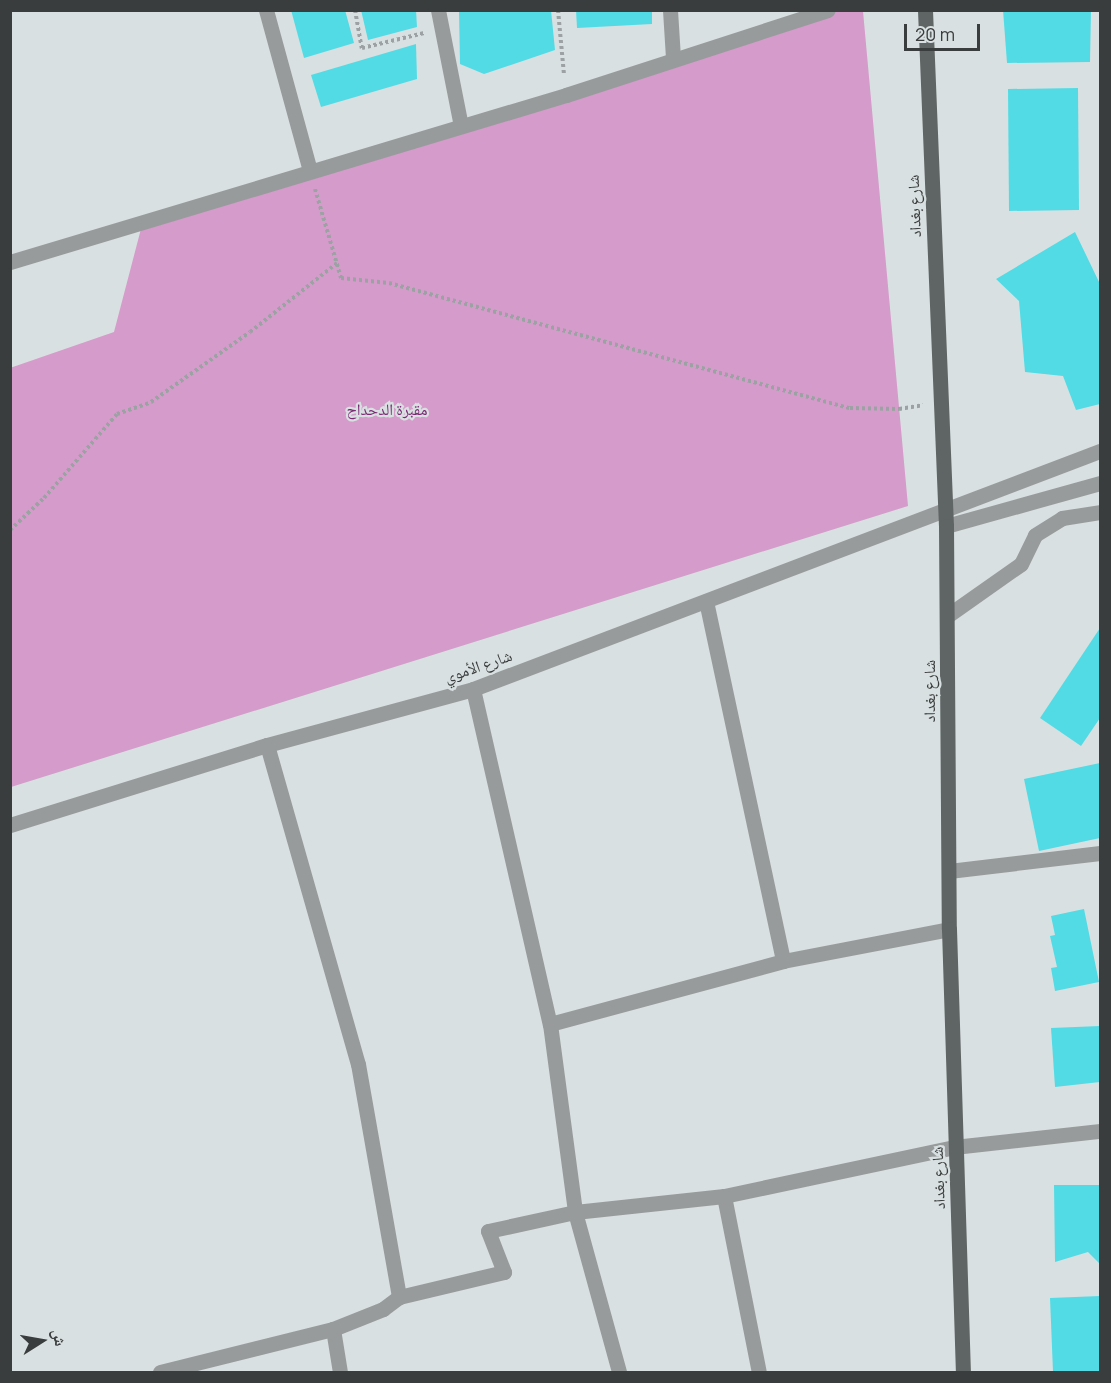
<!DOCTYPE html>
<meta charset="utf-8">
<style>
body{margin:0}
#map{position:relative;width:1111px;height:1383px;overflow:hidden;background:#d9e0e1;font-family:Manrope,"Noto Naskh Arabic",sans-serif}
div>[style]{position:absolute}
.green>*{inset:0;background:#d49bcb}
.building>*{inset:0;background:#52dbe4}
.path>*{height:4px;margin-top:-2px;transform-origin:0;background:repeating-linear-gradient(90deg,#9ca2a3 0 3px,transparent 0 6px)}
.minor>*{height:15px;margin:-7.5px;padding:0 7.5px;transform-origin:7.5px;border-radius:7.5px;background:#989b9c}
.major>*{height:15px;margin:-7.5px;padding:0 7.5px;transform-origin:7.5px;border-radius:7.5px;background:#5f6464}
span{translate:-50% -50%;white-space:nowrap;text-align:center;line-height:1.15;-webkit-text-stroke:4.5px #d9e0e1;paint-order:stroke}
.street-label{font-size:16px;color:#3a3d3d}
.park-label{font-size:16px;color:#7c2974}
.frame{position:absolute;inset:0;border:12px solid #3a3d3d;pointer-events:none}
.north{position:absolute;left:12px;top:1311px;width:60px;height:60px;-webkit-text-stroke:4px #d9e0e1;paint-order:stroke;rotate:79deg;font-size:16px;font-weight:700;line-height:24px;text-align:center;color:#3a3d3d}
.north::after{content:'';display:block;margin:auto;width:21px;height:27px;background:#3a3d3d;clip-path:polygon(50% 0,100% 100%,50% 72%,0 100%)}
.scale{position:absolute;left:904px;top:24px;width:76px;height:27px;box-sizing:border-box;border:3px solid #3a3d3d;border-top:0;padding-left:8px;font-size:18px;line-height:21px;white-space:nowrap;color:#3a3d3d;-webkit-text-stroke:4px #d9e0e1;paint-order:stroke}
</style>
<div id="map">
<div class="green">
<div style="clip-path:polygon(828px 11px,863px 11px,908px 506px,11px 787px,10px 368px,114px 332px,142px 225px)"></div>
</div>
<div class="building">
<div style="clip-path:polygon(291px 10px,345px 10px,354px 43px,304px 58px)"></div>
<div style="clip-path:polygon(361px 10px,416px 10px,417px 27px,368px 40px)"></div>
<div style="clip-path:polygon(459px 10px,551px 10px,555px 50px,484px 74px,460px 64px)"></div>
<div style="clip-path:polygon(576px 10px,652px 10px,652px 24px,577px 28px)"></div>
<div style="clip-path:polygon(1003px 10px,1091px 10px,1090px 62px,1007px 63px)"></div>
<div style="clip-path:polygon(416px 44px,417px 79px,321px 107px,311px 75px)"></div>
<div style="clip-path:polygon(1078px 88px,1079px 210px,1009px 211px,1008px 89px)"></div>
<div style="clip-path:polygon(1075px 232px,1100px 284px,1100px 404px,1076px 410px,1063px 376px,1025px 372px,1019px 301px,996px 279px)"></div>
<div style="clip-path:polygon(1100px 628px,1100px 718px,1081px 746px,1040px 718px)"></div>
<div style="clip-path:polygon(1100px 763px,1100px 838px,1039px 851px,1024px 779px)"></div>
<div style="clip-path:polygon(1084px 909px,1099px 982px,1055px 991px,1051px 968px,1057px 967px,1050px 936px,1055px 935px,1051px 916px)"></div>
<div style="clip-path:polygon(1100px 1026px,1100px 1082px,1055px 1087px,1051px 1028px)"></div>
<div style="clip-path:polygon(1054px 1185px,1100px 1185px,1100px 1264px,1088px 1252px,1055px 1262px)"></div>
<div style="clip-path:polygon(1100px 1296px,1100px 1372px,1053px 1372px,1050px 1298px)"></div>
</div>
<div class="path">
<div style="left:355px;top:10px;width:39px;rotate:80deg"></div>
<div style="left:362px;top:48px;width:64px;rotate:-13.6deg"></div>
<div style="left:558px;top:10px;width:65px;rotate:84.7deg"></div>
<div style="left:315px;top:189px;width:93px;rotate:73.7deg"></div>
<div style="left:341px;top:278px;width:48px;rotate:5.9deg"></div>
<div style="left:389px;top:283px;width:478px;rotate:15.2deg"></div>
<div style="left:850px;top:408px;width:49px;rotate:1.2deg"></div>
<div style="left:899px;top:409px;width:24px;rotate:-9deg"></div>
<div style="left:10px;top:530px;width:47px;rotate:-43.3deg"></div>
<div style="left:44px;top:498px;width:111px;rotate:-49deg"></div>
<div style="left:117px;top:414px;width:36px;rotate:-19deg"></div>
<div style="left:151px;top:402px;width:121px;rotate:-35.3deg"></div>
<div style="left:250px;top:332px;width:111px;rotate:-38.4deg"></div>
</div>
<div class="minor">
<div style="left:266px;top:10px;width:167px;rotate:74.7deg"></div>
<div style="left:438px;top:10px;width:118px;rotate:78.8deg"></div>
<div style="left:670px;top:10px;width:48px;rotate:86.4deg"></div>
<div style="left:10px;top:262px;width:581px;rotate:-16.72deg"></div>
<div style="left:566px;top:95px;width:275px;rotate:-18deg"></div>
<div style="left:946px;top:526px;width:160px;rotate:-15.6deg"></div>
<div style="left:706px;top:601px;width:368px;rotate:77.9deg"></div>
<div style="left:947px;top:616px;width:90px;rotate:-35.1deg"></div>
<div style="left:1021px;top:564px;width:32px;rotate:-64deg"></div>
<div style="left:1035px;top:535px;width:32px;rotate:-32deg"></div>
<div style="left:1062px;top:518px;width:38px;rotate:-9deg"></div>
<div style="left:473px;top:689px;width:344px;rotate:77.1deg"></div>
<div style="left:550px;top:1024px;width:190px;rotate:82.4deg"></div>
<div style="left:575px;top:1212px;width:166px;rotate:74.6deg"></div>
<div style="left:267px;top:745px;width:332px;rotate:74.1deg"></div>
<div style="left:358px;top:1064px;width:237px;rotate:80deg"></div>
<div style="left:10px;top:825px;width:269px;rotate:-17.3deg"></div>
<div style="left:267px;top:745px;width:213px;rotate:-15.2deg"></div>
<div style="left:473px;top:689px;width:671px;rotate:-20.79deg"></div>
<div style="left:949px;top:871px;width:152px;rotate:-6.8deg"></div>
<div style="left:550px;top:1024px;width:241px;rotate:-15.1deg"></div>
<div style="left:783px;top:961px;width:169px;rotate:-10.9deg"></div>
<div style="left:724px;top:1196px;width:179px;rotate:78.8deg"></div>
<div style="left:333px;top:1329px;width:44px;rotate:80.8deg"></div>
<div style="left:160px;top:1372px;width:178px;rotate:-14deg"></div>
<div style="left:333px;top:1329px;width:54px;rotate:-21.8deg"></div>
<div style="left:383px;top:1309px;width:20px;rotate:-37deg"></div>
<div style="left:399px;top:1297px;width:108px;rotate:-13.4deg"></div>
<div style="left:504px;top:1272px;width:44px;rotate:-111.3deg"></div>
<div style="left:488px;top:1231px;width:89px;rotate:-12.3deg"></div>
<div style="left:575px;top:1212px;width:150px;rotate:-6.1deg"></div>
<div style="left:724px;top:1196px;width:235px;rotate:-12deg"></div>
<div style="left:954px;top:1147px;width:147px;rotate:-6.3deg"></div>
</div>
<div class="major">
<div style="left:925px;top:10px;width:516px;rotate:87.67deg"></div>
<div style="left:946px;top:526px;width:403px;rotate:89.6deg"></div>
<div style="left:949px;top:929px;width:443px;rotate:88.2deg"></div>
</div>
<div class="street-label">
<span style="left:914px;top:206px;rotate:-92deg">شارع بغداد</span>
<span style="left:478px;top:666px;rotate:-19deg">شارع الأموي</span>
<span style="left:929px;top:691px;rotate:-90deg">شارع بغداد</span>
<span style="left:938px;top:1178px;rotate:-92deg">شارع بغداد</span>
</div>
<div class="park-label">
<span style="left:387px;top:409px">مقبرة الدحداح</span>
</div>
<div class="frame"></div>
<div class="north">ش</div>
<div class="scale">20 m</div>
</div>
